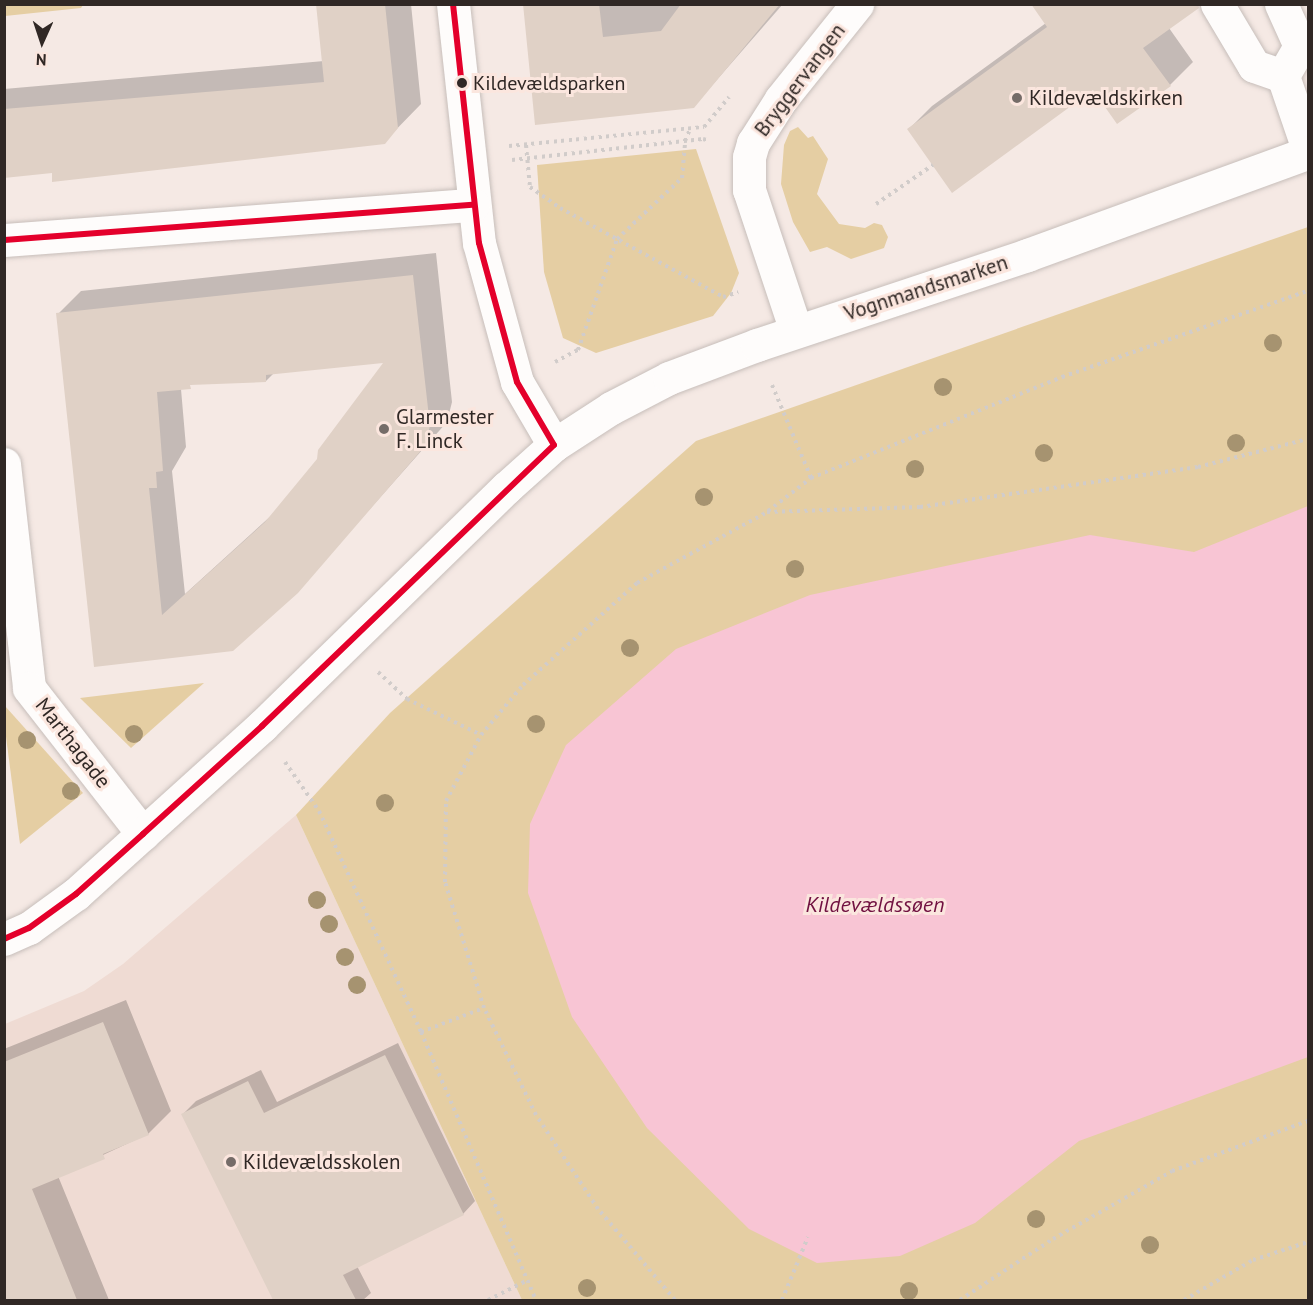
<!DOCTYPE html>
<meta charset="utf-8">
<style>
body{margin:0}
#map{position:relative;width:1313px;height:1305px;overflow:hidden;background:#f5e9e4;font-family:"PT Sans",sans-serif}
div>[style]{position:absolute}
.built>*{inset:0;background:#efdbd3}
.green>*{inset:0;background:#e5cea3}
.water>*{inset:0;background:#f8c5d4}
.shadow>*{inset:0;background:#0003}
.building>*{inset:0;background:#e0d1c6}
.path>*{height:4px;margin-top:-2px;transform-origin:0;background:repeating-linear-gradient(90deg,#d1ccca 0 3px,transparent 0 7.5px)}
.roads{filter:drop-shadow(0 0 2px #c7beba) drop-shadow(0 0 2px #c7beba)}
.minor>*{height:33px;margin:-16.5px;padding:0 16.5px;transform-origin:16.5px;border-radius:16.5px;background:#fefcfb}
.tertiary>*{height:33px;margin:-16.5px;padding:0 16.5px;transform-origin:16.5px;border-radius:16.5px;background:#fefcfb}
.bus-1>*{height:6px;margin:-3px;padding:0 3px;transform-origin:3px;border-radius:3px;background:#e4002b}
.trees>*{width:18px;height:18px;margin:-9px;border-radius:50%;background:#a69370}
.dots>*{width:16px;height:16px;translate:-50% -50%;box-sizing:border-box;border:3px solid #fbe6de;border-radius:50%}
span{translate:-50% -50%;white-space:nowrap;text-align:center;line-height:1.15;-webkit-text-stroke:6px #fbe6de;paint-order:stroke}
.bus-label{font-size:20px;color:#302825}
.left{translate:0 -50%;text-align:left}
.street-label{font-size:21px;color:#302825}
.poi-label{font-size:21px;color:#302825}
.water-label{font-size:22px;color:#711141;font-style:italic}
.frame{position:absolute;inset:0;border:6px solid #302825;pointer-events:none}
.north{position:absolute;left:12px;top:12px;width:60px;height:60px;-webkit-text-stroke:4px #fbe6de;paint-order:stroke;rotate:183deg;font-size:16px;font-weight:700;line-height:24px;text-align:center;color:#302825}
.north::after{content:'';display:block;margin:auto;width:21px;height:27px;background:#302825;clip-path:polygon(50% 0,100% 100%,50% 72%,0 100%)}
</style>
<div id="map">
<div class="built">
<div style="clip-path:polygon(296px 815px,522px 1300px,5px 1300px,5px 1024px,84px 991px,123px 964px)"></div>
</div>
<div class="green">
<div style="clip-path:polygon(4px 5px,5px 4px,83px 5px,81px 8px,5px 16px)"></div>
<div style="clip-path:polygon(798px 127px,808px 138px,813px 136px,828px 159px,817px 194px,839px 224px,865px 228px,874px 223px,882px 225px,888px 237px,884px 248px,851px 259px,827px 247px,810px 252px,793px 222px,781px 184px,784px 145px,790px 131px)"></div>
<div style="clip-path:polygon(696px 149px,739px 273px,731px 293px,713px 316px,596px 353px,563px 338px,544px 272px,537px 165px)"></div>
<div style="clip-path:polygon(1308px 227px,1308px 1300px,522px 1300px,296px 815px,390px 713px,696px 441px)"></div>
<div style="clip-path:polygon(204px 683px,131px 748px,80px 698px)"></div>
<div style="clip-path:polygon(5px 706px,83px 793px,20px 844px,5px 729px)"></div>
</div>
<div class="water">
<div style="clip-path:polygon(1308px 506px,1308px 1057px,1079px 1141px,975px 1223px,900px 1256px,817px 1263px,749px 1229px,647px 1128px,572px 1017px,528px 893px,530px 824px,566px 745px,676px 649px,810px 595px,1090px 535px,1194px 552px)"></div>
</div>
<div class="shadow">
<div style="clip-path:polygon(318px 4px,411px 4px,421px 104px,384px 142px,4px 176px,4px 89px,324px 61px)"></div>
<div style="clip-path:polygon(524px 4px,783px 4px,694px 106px)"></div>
<div style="clip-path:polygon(1046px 23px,1169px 28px,1193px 62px,1170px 85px,1094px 88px,909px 129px,932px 106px)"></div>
<div style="clip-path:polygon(evenodd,436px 253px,452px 402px,447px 422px,297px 591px,96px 665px,58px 314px,81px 291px,436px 253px,386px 361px,318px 460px,273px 514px,185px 594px,172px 471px,186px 447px,181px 389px,195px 383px,266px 381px,274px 373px,386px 361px)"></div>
<div style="clip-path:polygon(126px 1000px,171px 1111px,148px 1134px,58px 1176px,109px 1300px,4px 1300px,4px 1049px)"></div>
<div style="clip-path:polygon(398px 1043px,475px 1201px,463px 1214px,357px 1266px,371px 1293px,363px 1300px,275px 1300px,183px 1114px,196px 1101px,261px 1070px,277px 1102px)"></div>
</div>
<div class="building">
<div style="clip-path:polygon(316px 4px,385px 4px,398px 128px,385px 144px,52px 182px,52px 173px,4px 178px,4px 109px,324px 82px)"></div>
<div style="clip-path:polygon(523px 4px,599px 4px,603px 37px,661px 31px,681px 4px,780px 4px,694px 108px,535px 125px)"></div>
<div style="clip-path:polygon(1031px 4px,1198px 4px,1199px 8px,1143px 48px,1171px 86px,1117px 124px,1093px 90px,952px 193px,907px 129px,1047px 27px)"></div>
<div style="clip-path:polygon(evenodd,413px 275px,430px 426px,424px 447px,298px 593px,233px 651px,94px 667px,56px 313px,413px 275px,383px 363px,318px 450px,317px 459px,265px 522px,162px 615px,149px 488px,157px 488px,156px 472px,163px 471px,157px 392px,191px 389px,190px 385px,266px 382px,266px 375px,383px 363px)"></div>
<div style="clip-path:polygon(103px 1022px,149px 1135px,103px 1154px,105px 1159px,32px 1189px,77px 1300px,4px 1300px,4px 1062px)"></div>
<div style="clip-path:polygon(385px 1055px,464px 1215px,343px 1275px,356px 1300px,273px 1300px,181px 1114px,248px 1081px,264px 1113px)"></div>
</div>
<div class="path">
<div style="left:526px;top:145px;width:42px;rotate:84.6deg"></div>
<div style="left:530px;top:187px;width:37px;rotate:35deg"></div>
<div style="left:560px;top:208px;width:186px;rotate:28.6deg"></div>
<div style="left:723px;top:297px;width:16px;rotate:-18deg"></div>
<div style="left:509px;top:146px;width:196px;rotate:-5.6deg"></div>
<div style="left:704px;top:127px;width:39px;rotate:-50deg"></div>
<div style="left:512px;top:160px;width:192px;rotate:-6.3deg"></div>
<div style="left:703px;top:139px;width:7px;rotate:16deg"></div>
<div style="left:876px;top:204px;width:69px;rotate:-34.4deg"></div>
<div style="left:555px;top:362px;width:26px;rotate:-28deg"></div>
<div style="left:578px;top:350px;width:118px;rotate:-70.6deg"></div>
<div style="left:617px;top:239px;width:89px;rotate:-43.2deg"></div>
<div style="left:682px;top:178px;width:37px;rotate:-85deg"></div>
<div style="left:685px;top:141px;width:13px;rotate:-67deg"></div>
<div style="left:772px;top:385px;width:101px;rotate:67.2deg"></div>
<div style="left:768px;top:511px;width:54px;rotate:-37.5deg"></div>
<div style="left:811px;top:478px;width:271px;rotate:-21.9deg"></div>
<div style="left:1062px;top:377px;width:261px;rotate:-19.3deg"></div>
<div style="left:378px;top:672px;width:40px;rotate:43deg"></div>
<div style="left:407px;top:699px;width:82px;rotate:25.9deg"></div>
<div style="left:285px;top:762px;width:60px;rotate:55.2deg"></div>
<div style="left:319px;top:811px;width:243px;rotate:65.2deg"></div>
<div style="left:421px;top:1032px;width:292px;rotate:66.8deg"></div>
<div style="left:421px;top:1032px;width:67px;rotate:-20.9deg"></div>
<div style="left:488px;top:1300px;width:45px;rotate:-26.6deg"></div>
<div style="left:675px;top:1300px;width:119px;rotate:-130.2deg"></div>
<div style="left:598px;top:1209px;width:113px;rotate:-123.4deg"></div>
<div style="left:536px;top:1115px;width:119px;rotate:-115.9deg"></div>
<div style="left:484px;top:1008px;width:132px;rotate:-107.2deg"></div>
<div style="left:445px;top:882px;width:81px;rotate:-89.3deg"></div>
<div style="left:446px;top:801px;width:75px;rotate:-62.1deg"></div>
<div style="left:481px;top:735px;width:65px;rotate:-50deg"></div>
<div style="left:523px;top:685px;width:153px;rotate:-41.8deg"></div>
<div style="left:637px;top:583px;width:148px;rotate:-28.6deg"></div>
<div style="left:767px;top:512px;width:153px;rotate:-1.9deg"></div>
<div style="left:920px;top:507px;width:281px;rotate:-8.2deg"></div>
<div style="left:1198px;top:467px;width:114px;rotate:-14.3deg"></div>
<div style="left:782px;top:1300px;width:68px;rotate:-67.6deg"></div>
<div style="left:960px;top:1300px;width:111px;rotate:-33.3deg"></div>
<div style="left:1053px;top:1239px;width:137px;rotate:-29.7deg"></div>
<div style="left:1172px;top:1171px;width:145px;rotate:-20.2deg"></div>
<div style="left:1184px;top:1300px;width:80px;rotate:-30.1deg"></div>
<div style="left:1253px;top:1260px;width:58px;rotate:-18.1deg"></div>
</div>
<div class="roads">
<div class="minor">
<div style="left:1217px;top:4px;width:72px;rotate:59.2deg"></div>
<div style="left:1254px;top:66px;width:31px;rotate:19deg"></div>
<div style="left:1281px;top:4px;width:46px;rotate:65.7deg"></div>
<div style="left:1300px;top:46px;width:34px;rotate:120deg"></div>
<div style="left:1283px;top:76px;width:77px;rotate:71.1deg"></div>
<div style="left:796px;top:331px;width:149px;rotate:-108.4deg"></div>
<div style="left:749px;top:190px;width:33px;rotate:-90deg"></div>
<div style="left:749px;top:157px;width:15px;rotate:-74deg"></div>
<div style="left:753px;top:143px;width:52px;rotate:-57.5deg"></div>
<div style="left:781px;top:99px;width:122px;rotate:-51.3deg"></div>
<div style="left:4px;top:464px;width:225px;rotate:83.6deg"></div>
<div style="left:29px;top:688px;width:185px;rotate:52deg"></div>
</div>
<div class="tertiary">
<div style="left:453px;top:4px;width:240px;rotate:83.8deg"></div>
<div style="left:479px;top:243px;width:144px;rotate:74.7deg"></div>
<div style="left:517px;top:382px;width:73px;rotate:59.6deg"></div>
<div style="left:4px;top:240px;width:470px;rotate:-4.3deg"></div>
<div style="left:4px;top:939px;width:27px;rotate:-24deg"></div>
<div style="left:29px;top:928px;width:58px;rotate:-35.9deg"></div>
<div style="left:76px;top:894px;width:251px;rotate:-42.1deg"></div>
<div style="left:262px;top:726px;width:341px;rotate:-44.3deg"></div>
<div style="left:506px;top:488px;width:64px;rotate:-41.9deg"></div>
<div style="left:554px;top:445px;width:68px;rotate:-33deg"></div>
<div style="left:611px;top:408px;width:65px;rotate:-27.3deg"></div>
<div style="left:669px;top:378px;width:94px;rotate:-20.6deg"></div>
<div style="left:757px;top:345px;width:285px;rotate:-18.4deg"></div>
<div style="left:1027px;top:255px;width:299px;rotate:-20deg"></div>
</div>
</div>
<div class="bus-1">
<div style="left:453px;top:4px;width:240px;rotate:83.8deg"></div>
<div style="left:479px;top:243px;width:144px;rotate:74.7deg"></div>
<div style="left:517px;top:382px;width:73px;rotate:59.6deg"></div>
<div style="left:4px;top:240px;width:470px;rotate:-4.3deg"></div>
<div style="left:4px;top:939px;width:27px;rotate:-24deg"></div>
<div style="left:29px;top:928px;width:58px;rotate:-35.9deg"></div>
<div style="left:76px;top:894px;width:90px;rotate:-41.8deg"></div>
<div style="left:143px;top:834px;width:161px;rotate:-42.2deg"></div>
<div style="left:262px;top:726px;width:405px;rotate:-43.9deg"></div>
</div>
<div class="trees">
<div style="left:1273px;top:343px"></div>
<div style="left:943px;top:387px"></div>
<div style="left:1236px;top:443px"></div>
<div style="left:1044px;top:453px"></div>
<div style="left:915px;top:469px"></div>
<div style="left:704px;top:497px"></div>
<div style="left:795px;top:569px"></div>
<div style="left:630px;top:648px"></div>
<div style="left:536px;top:724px"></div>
<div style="left:134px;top:734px"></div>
<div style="left:27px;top:740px"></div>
<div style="left:71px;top:791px"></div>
<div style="left:385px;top:803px"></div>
<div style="left:317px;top:900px"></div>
<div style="left:329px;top:924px"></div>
<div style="left:345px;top:957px"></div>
<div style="left:357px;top:985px"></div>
<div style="left:1036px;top:1219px"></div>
<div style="left:1150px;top:1245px"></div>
<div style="left:587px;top:1288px"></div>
<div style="left:909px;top:1291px"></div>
</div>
<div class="dots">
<div style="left:462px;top:83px;background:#302825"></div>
<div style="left:1017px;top:98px;background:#756c68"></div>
<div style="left:384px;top:429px;background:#756c68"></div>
<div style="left:231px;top:1162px;background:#756c68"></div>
</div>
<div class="bus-label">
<span class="left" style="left:473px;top:83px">Kildevældsparken</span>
</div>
<div class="street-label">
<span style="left:800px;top:80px;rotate:-53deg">Bryggervangen</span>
<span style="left:926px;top:288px;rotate:-18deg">Vognmandsmarken</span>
<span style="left:73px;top:743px;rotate:52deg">Marthagade</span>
</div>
<div class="poi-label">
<span class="left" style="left:1029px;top:98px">Kildevældskirken</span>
<span class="left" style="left:396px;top:429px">Glarmester<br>F. Linck</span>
<span class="left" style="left:243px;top:1162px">Kildevældsskolen</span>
</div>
<div class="water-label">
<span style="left:875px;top:905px">Kildevældssøen</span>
</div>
<div class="frame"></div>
<div class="north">N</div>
</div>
